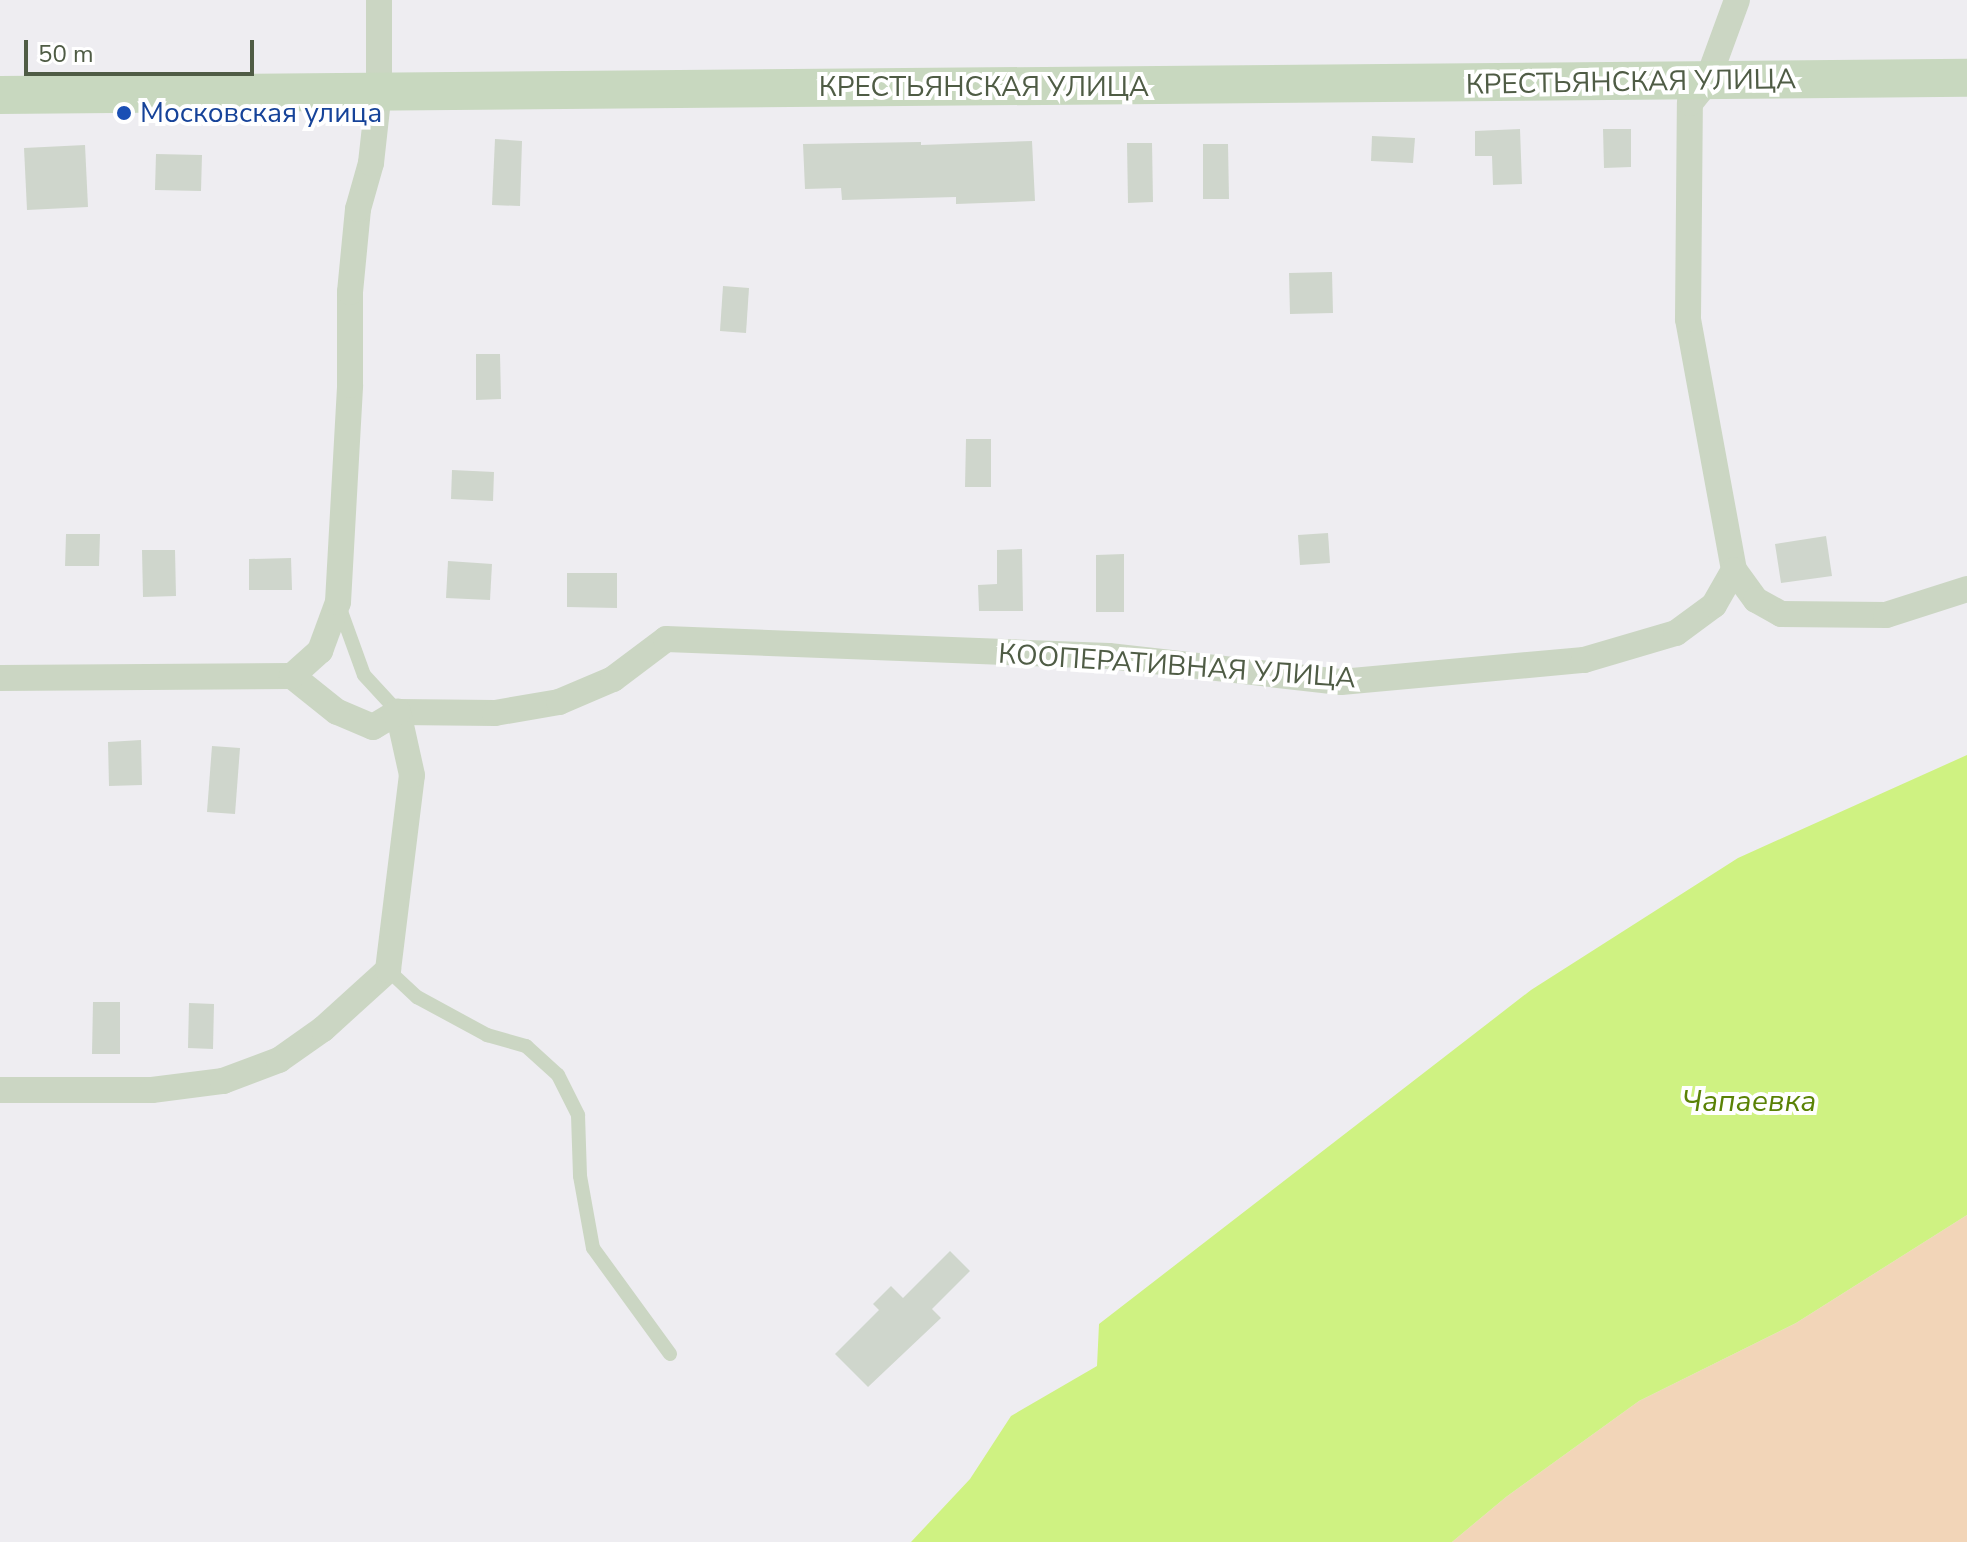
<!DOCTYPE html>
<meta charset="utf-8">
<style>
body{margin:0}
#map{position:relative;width:1967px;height:1542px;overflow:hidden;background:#eeedf1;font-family:"Nunito Sans",sans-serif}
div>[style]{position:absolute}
.green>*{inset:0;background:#f2d5b8}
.water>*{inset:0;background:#cff282}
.building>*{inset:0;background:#cfd6cc}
.lane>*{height:14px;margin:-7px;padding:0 7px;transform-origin:7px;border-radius:7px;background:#cbd6c3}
.street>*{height:26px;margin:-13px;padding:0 13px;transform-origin:13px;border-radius:13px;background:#cbd6c3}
.secondary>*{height:38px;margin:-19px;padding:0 19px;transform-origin:19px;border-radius:19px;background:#c8d8bf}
.dots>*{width:22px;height:22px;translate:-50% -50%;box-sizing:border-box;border:4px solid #fff;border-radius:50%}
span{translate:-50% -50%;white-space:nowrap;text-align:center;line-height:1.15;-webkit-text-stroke:8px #fff;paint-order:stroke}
.street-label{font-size:28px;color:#4f5c45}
.transit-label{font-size:28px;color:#164399}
.left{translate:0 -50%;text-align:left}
.water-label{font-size:30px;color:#5a8206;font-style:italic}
.scale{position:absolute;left:24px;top:40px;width:230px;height:36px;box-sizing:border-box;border:4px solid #4f5c45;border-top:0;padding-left:10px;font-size:24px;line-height:28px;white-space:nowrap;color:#4f5c45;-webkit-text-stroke:6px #fff;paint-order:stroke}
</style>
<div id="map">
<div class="green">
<div style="clip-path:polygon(1967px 1215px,1967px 1542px,1452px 1542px,1506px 1497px,1639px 1401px,1796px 1323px)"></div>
</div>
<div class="water">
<div style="clip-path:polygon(1967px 755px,1967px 1215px,1796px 1323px,1639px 1401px,1506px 1497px,1452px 1542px,911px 1542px,970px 1479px,1011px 1416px,1097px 1366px,1099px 1324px,1531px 990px,1738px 858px)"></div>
</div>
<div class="building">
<div style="clip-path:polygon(1520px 129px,1522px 184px,1493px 185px,1492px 156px,1475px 156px,1475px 131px)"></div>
<div style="clip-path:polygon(1603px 129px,1631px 129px,1631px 167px,1604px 168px)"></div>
<div style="clip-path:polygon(1372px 136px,1415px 138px,1413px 163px,1371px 161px)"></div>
<div style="clip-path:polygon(495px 139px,522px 141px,520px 206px,492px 205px)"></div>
<div style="clip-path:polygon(1032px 141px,1035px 201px,956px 204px,956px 197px,842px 200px,841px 188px,805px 189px,803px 144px,921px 142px,921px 145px)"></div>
<div style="clip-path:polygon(1127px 143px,1152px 143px,1153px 202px,1128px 203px)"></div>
<div style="clip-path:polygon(1203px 144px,1228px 144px,1229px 199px,1203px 199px)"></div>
<div style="clip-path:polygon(85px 145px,88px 207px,27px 210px,24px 148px)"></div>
<div style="clip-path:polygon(156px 154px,202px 155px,201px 191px,155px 190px)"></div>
<div style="clip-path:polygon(1332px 272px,1333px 313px,1290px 314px,1289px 273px)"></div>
<div style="clip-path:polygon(723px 286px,749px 288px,746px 333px,720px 331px)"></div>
<div style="clip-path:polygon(476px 354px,500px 354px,501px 399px,476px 400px)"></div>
<div style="clip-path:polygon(966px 439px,991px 439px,991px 487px,965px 487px)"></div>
<div style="clip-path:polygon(452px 470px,494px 472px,493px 501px,451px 499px)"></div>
<div style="clip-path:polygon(1328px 533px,1330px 563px,1300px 565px,1298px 535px)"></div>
<div style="clip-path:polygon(66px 534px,100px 534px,99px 566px,65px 566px)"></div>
<div style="clip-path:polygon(1826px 536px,1832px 576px,1781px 583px,1775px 544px)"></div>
<div style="clip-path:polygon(1022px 549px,1023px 611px,979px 611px,978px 585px,997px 584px,997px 550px)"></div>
<div style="clip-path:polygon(142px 550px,175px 550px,176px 596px,143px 597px)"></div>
<div style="clip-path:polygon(1124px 554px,1124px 612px,1096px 612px,1096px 555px)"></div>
<div style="clip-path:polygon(291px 558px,292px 590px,249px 590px,249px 559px)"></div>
<div style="clip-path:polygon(448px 561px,492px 564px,490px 600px,446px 598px)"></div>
<div style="clip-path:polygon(567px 573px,617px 573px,617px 608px,567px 607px)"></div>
<div style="clip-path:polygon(141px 740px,142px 785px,109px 786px,108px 742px)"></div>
<div style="clip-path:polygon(212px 746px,240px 748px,235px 814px,207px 812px)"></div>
<div style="clip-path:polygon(93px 1002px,120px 1002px,120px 1054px,92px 1054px)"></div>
<div style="clip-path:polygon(189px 1003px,214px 1004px,213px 1049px,188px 1048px)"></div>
<div style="clip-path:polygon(950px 1251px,970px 1271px,932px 1309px,941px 1318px,868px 1387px,835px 1354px,879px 1310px,873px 1304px,891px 1286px,903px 1298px)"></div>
</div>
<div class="lane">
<div style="left:339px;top:606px;width:73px;rotate:70.1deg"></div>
<div style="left:364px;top:675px;width:50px;rotate:47.4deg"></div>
<div style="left:388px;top:970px;width:40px;rotate:43deg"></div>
<div style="left:417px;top:997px;width:80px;rotate:28.5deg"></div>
<div style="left:487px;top:1035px;width:41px;rotate:15.8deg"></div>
<div style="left:526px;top:1046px;width:43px;rotate:42.2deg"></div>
<div style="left:558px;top:1075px;width:45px;rotate:63.4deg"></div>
<div style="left:578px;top:1115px;width:61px;rotate:88.1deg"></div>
<div style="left:580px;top:1176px;width:73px;rotate:79.8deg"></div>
<div style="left:593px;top:1248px;width:131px;rotate:54deg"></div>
</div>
<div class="street">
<div style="left:1734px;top:570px;width:255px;rotate:-100.4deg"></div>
<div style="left:1688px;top:319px;width:216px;rotate:-89.5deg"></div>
<div style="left:1690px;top:103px;width:27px;rotate:-51deg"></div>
<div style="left:1707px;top:82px;width:87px;rotate:-69.9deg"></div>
<div style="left:0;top:678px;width:292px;rotate:-0.4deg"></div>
<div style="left:398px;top:712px;width:97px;rotate:0.6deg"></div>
<div style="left:495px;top:713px;width:65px;rotate:-9.8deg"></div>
<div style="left:559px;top:702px;width:59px;rotate:-23.1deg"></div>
<div style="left:613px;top:679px;width:66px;rotate:-37deg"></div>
<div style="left:666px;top:639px;width:443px;rotate:2.2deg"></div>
<div style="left:1109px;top:656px;width:233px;rotate:6.4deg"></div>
<div style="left:1341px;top:682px;width:244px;rotate:-5.2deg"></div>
<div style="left:1584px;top:660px;width:96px;rotate:-16.4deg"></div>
<div style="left:1676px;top:633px;width:47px;rotate:-36.4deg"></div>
<div style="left:1714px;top:605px;width:40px;rotate:-60.3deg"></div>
<div style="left:1734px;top:570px;width:37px;rotate:54deg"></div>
<div style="left:1756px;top:600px;width:29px;rotate:29deg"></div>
<div style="left:1781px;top:614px;width:105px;rotate:0.5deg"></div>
<div style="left:1886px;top:615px;width:85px;rotate:-17.8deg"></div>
<div style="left:0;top:1090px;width:152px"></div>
<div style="left:152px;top:1090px;width:72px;rotate:-7.2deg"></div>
<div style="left:223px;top:1081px;width:60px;rotate:-20.6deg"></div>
<div style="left:279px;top:1060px;width:54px;rotate:-35.2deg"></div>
<div style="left:323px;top:1029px;width:88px;rotate:-42.2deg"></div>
<div style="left:388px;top:970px;width:196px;rotate:-83deg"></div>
<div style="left:412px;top:775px;width:65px;rotate:-102.5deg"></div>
<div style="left:398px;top:712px;width:29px;rotate:149deg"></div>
<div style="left:373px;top:727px;width:39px;rotate:-157deg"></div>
<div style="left:337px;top:712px;width:58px;rotate:-141.3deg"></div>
<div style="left:292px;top:676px;width:38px;rotate:-42deg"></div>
<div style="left:320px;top:651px;width:52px;rotate:-69.8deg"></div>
<div style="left:338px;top:602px;width:217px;rotate:-86.8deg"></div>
<div style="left:350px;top:385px;width:93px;rotate:-90deg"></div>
<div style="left:350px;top:292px;width:83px;rotate:-84.5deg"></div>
<div style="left:358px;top:209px;width:48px;rotate:-74.2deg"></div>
<div style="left:371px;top:163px;width:72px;rotate:-83.7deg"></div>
<div style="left:379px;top:91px;width:91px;rotate:-90deg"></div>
</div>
<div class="secondary">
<div style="left:0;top:95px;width:1967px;rotate:-0.5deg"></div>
</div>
<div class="dots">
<div style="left:124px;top:113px;background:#1a4fb4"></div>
</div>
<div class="street-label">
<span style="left:1631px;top:82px;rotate:-1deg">КРЕСТЬЯНСКАЯ УЛИЦА</span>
<span style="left:984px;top:87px">КРЕСТЬЯНСКАЯ УЛИЦА</span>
<span style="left:1177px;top:666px;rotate:4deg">КООПЕРАТИВНАЯ УЛИЦА</span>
</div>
<div class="transit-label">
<span class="left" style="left:140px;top:113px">Московская улица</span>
</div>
<div class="water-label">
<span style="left:1749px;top:1102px">Чапаевка</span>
</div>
<div class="scale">50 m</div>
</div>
